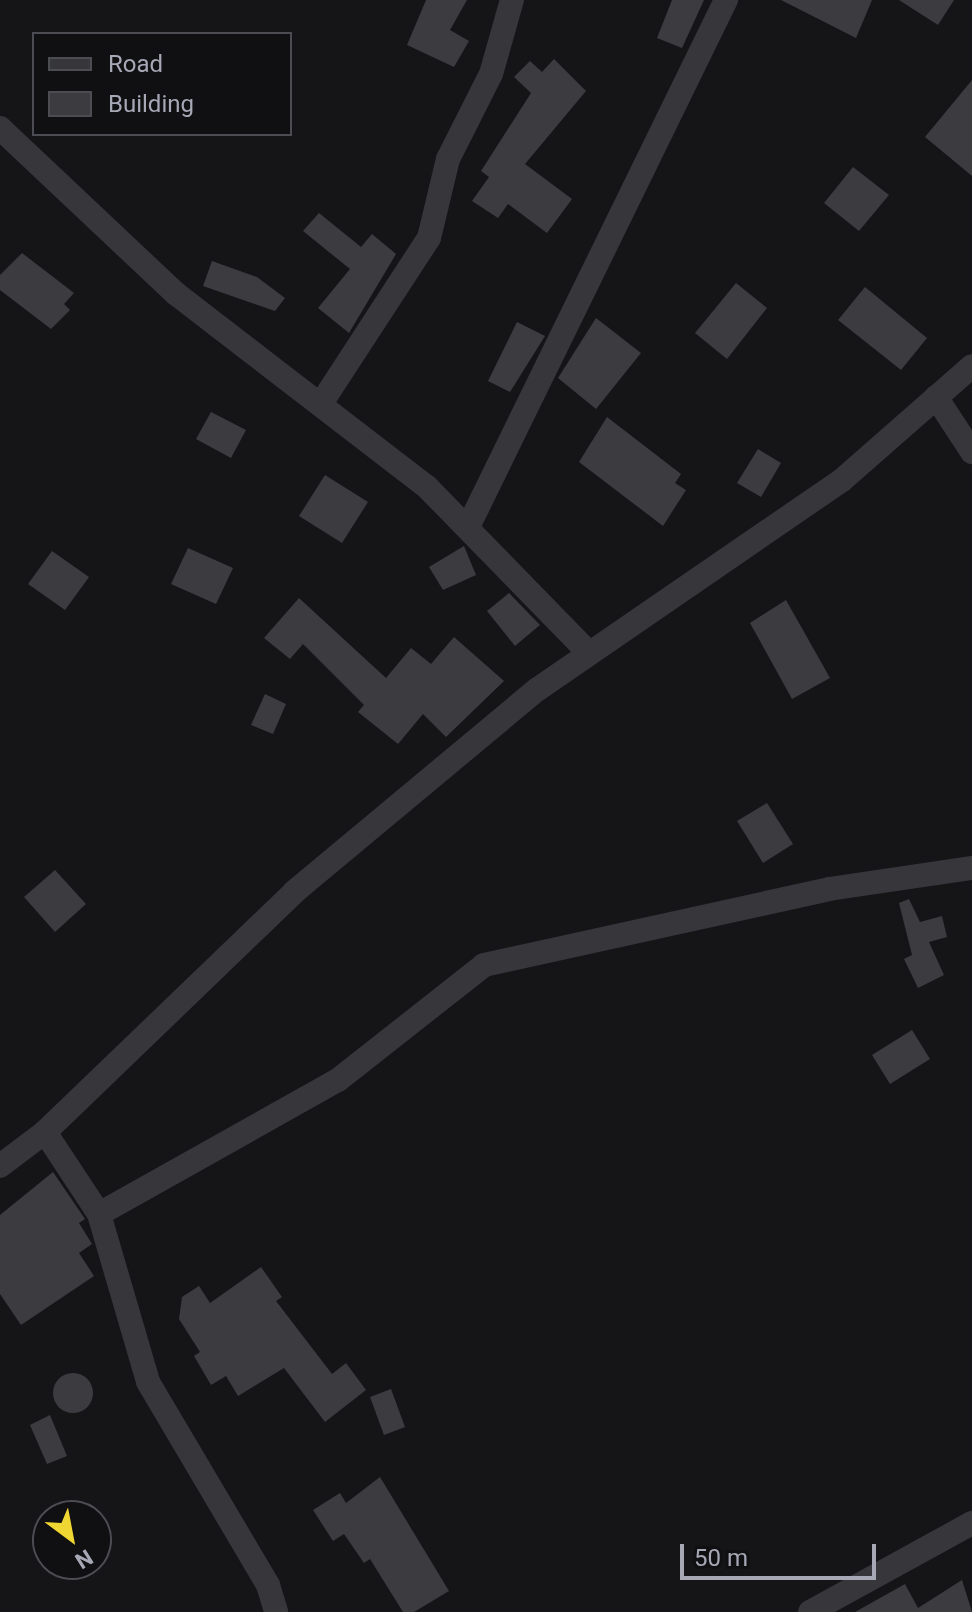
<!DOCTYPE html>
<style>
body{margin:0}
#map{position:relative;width:972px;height:1612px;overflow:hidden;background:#151416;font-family:Roboto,sans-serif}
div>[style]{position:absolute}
.building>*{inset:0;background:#3c3c40}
.round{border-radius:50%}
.street>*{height:24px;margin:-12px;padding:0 12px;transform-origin:12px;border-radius:12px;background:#36363b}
span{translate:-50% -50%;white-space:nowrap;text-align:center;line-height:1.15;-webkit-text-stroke:6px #100f11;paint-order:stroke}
.legend{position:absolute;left:32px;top:32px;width:260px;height:104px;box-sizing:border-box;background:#100f11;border:2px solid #4c4c53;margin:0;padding:10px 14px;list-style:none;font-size:24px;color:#a6a8b6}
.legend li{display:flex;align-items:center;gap:16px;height:40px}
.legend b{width:40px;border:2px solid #4c4c53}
.north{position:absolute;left:32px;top:1500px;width:80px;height:80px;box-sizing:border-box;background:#100f11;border:2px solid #4c4c53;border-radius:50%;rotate:148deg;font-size:22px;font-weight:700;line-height:32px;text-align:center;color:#a6a8b6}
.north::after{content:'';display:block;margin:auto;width:28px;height:36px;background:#efd633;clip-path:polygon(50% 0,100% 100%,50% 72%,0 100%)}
.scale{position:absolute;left:680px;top:1544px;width:196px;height:36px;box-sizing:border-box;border:4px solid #a6a8b6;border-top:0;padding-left:10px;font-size:24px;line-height:28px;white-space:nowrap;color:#a6a8b6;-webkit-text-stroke:6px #100f11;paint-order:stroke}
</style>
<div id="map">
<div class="building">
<div style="clip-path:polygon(426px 0,467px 0,450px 30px,469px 41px,454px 67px,407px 45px)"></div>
<div style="clip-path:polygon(672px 0,704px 0,682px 48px,657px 38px)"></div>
<div style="clip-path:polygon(781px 0,872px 0,856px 38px)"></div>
<div style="clip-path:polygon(899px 0,954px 0,938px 25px)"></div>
<div style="clip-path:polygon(554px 59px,586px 91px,525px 164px,572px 199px,547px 233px,508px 204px,498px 218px,472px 201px,489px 177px,481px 171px,531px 93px,514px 77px,530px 61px,542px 72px)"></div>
<div style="clip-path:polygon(972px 80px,972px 176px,925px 137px)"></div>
<div style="clip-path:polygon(853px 167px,889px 195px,859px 231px,824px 203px)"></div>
<div style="clip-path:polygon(319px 213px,361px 247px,372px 234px,396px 254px,349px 333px,318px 308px,350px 269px,303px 231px)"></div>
<div style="clip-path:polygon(22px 253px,74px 293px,64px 304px,70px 310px,51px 329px,0 290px,0 275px)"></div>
<div style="clip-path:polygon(212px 261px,257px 277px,285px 298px,275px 311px,203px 286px)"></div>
<div style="clip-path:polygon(736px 283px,767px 308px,727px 359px,695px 333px)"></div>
<div style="clip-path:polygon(865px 287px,927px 338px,901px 370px,838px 320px)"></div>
<div style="clip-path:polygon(596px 318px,641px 353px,596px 409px,558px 378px)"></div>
<div style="clip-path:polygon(517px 322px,545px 336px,510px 392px,488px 381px)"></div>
<div style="clip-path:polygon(211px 412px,246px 430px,231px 458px,196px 439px)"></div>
<div style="clip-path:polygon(607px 417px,681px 474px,675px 483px,686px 490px,663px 526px,579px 462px)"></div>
<div style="clip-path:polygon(758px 449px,781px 463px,761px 497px,737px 483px)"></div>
<div style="clip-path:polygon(325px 475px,368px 502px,342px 543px,299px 516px)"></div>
<div style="clip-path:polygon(464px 546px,476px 575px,443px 590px,429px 567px)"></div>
<div style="clip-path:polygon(188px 548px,233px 568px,216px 604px,171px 584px)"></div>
<div style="clip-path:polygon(52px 551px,89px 577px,65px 610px,28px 584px)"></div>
<div style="clip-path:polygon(509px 593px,540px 625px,515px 646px,487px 611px)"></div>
<div style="clip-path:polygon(299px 598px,386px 678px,411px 648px,431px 664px,454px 637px,504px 681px,446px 737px,423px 714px,398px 744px,358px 712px,364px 705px,303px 644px,290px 659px,264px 638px)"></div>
<div style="clip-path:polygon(786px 600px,830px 678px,792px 699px,750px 623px)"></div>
<div style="clip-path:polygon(265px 694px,286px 704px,273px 734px,251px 725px)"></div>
<div style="clip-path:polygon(767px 803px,793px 844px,763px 863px,737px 821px)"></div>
<div style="clip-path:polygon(55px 870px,86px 904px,55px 932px,24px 897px)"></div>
<div style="clip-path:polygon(909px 899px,920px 922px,942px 916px,947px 937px,929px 942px,944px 975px,918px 988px,904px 959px,912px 955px,899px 903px)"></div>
<div style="clip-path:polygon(912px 1030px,930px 1059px,890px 1084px,872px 1055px)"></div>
<div style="clip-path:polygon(53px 1172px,85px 1219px,79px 1223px,92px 1244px,79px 1253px,94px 1276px,21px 1325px,0 1294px,0 1215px)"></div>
<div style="clip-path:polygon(261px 1267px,282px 1297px,276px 1301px,332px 1374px,346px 1363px,366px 1390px,325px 1422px,284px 1368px,238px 1396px,226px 1376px,211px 1385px,194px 1356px,200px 1352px,179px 1319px,182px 1297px,199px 1286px,210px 1303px)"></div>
<div class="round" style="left:53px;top:1373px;width:40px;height:40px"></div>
<div style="clip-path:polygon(391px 1389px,405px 1427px,384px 1435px,370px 1397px)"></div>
<div style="clip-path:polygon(50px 1415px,67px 1456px,47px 1464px,30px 1425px)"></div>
<div style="clip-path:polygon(380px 1477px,449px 1591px,414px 1612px,403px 1612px,370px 1559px,364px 1563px,344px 1534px,333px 1541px,313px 1510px,340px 1493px,346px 1503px)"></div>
<div style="clip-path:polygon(962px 1580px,972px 1612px,855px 1612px,905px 1584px,918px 1608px)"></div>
</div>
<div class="street">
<div style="left:0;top:128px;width:241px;rotate:43.3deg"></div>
<div style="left:175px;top:293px;width:318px;rotate:37.6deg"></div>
<div style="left:427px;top:487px;width:231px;rotate:45.7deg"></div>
<div style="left:936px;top:397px;width:66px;rotate:56.8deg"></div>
<div style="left:322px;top:402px;width:196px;rotate:-56.9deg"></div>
<div style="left:429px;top:238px;width:81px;rotate:-76.5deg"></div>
<div style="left:448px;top:159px;width:95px;rotate:-63.2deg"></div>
<div style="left:491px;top:74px;width:77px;rotate:-74.2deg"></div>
<div style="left:469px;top:525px;width:585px;rotate:-63.92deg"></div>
<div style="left:45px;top:1132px;width:98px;rotate:56.6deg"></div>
<div style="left:99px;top:1214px;width:175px;rotate:73.7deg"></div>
<div style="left:148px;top:1382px;width:236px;rotate:59.4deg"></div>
<div style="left:268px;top:1585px;width:28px;rotate:73deg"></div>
<div style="left:0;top:1166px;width:56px;rotate:-37.1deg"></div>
<div style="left:45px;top:1132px;width:346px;rotate:-43.9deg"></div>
<div style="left:294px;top:892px;width:317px;rotate:-39.8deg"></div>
<div style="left:538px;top:689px;width:368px;rotate:-34.5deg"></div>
<div style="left:841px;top:481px;width:174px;rotate:-41.3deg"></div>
<div style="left:99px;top:1214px;width:274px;rotate:-29.3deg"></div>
<div style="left:338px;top:1080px;width:186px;rotate:-38.2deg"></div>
<div style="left:484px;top:965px;width:353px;rotate:-12.4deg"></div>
<div style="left:829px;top:889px;width:145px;rotate:-8.4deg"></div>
<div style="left:810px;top:1612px;width:185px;rotate:-28.8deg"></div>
</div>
<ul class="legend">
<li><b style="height:10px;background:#36363b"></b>Road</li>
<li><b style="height:22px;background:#3c3c40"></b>Building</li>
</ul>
<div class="north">N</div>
<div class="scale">50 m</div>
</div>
